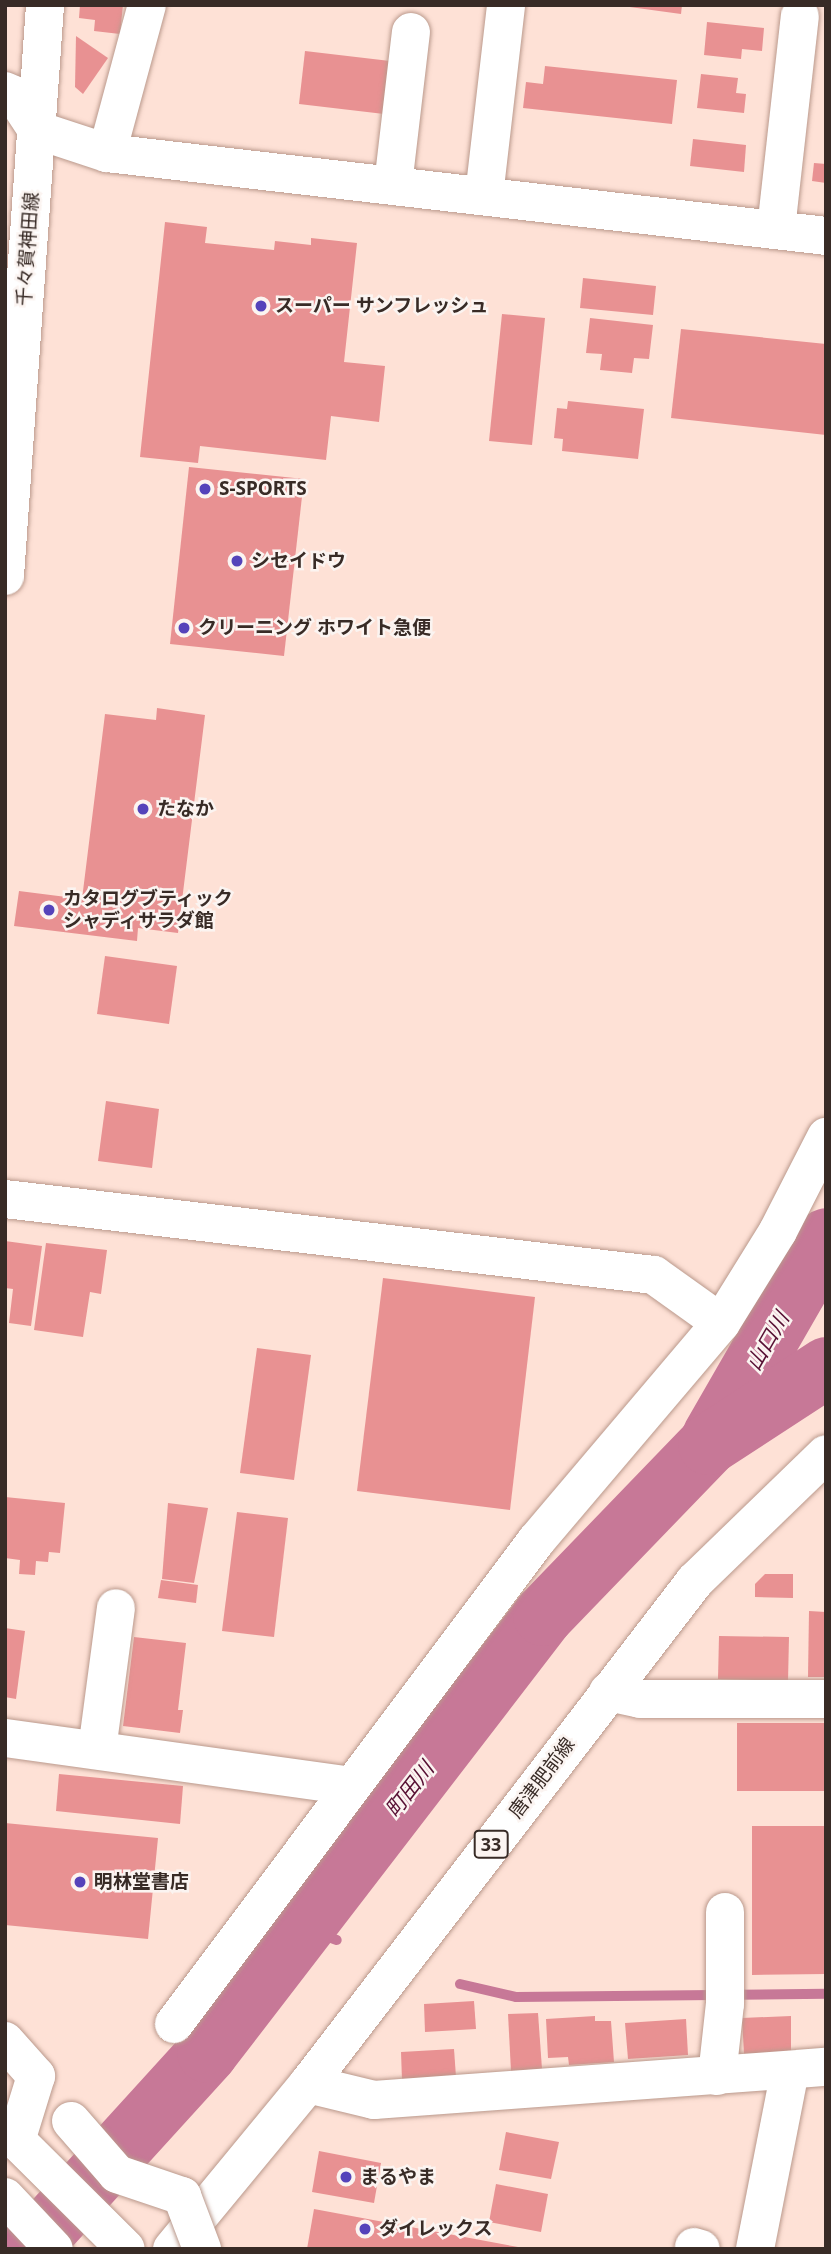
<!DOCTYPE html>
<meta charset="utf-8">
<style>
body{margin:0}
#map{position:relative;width:831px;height:2254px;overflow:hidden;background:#fee1d6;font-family:"Noto Sans","Noto Sans JP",sans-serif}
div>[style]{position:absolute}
.stream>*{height:10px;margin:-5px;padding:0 5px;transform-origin:5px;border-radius:5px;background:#c77897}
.river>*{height:61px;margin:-30.5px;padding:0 30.5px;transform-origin:30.5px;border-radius:30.5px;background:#c77897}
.building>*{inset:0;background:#e89192}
.roads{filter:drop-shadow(0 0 2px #ba998c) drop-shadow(0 0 2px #ba998c)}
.minor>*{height:38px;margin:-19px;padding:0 19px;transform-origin:19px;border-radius:19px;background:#fff}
.major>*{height:38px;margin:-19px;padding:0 19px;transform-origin:19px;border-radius:19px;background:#fff}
.highway>*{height:38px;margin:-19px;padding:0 19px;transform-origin:19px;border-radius:19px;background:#fff}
.bridges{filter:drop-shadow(0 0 2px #ba998c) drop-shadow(0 0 2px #ba998c)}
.minor-bridge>*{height:38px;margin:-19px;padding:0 19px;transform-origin:19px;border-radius:19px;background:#fff}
.dots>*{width:19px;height:19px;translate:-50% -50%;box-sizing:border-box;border:4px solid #fbf4f1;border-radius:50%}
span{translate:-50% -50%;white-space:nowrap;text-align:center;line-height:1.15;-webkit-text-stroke:5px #fbf4f1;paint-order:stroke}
.shield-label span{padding:2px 5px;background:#fbf4f1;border:2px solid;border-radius:5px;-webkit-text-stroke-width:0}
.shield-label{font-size:18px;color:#382b26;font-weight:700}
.street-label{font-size:19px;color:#382b26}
.poi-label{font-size:19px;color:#382b26;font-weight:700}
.left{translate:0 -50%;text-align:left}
.water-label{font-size:21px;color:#570f33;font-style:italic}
.frame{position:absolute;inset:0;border:7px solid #382b26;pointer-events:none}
</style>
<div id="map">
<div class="stream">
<div style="left:301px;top:1927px;width:38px;rotate:20deg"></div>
<div style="left:460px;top:1984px;width:57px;rotate:13.1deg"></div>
<div style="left:516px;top:1997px;width:310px;rotate:-0.6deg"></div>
</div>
<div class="river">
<div style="left:712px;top:1436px;width:228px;rotate:-60.1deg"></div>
<div style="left:28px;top:2249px;width:266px;rotate:-47.7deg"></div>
<div style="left:207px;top:2052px;width:551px;rotate:-52.44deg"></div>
<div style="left:543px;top:1615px;width:238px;rotate:-46deg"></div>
<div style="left:708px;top:1444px;width:141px;rotate:-33.1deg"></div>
</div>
<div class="building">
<div style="clip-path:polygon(80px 5px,123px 5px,120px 34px,94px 31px,95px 20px,79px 18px)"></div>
<div style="clip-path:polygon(615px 5px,682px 5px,681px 14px)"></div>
<div style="clip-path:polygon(707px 22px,764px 28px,762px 51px,742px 49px,741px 59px,704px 55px)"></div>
<div style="clip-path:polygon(76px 36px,108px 58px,83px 94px,75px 87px)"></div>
<div style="clip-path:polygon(305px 51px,390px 61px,384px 114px,299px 104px)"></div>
<div style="clip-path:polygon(545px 66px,677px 80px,672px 124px,523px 108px,526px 82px,543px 84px)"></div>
<div style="clip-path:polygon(701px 74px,738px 78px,736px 93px,746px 94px,744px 113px,697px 108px)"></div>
<div style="clip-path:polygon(693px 139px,746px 145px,744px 172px,690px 166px)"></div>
<div style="clip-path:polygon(814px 163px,826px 164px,826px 183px,812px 181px)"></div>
<div style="clip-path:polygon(165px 222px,207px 227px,205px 243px,274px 250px,275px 241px,311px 245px,311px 238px,357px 243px,344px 362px,385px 366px,379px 422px,331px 416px,326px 460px,200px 446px,198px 463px,140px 457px)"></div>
<div style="clip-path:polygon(583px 278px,656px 286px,653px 315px,580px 308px)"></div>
<div style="clip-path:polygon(502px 314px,545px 318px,532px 445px,489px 441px)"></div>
<div style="clip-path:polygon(590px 318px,653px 325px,649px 359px,634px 358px,632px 373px,600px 370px,602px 354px,586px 353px)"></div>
<div style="clip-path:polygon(681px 329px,826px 344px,826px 435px,671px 418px)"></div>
<div style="clip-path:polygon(568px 401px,644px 409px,638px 459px,562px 451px,563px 439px,554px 438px,557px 408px,567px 409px)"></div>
<div style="clip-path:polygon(189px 467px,304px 479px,284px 656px,170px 644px)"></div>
<div style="clip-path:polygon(157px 708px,205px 715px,178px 933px,138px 928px,137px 941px,14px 926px,19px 891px,82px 899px,105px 714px,156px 720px)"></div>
<div style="clip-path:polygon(105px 956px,177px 966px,169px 1024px,97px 1014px)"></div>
<div style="clip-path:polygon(106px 1101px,159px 1109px,152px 1168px,98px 1161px)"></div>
<div style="clip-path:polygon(5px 1241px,42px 1246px,31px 1326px,9px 1323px,13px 1289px,5px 1288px)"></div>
<div style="clip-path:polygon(46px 1243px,107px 1250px,101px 1294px,90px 1292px,83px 1337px,34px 1330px)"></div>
<div style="clip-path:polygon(383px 1278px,535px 1297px,510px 1510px,357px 1491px)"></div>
<div style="clip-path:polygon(257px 1348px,311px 1355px,294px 1480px,240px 1473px)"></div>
<div style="clip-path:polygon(5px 1497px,65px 1503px,60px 1553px,49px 1552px,48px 1562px,36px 1561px,35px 1575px,19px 1574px,20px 1560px,5px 1558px)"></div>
<div style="clip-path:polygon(168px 1503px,208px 1508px,194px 1583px,162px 1579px)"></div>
<div style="clip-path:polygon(237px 1512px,288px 1518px,274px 1637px,222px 1631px)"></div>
<div style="clip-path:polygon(765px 1574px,793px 1574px,793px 1598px,755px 1597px,755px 1584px)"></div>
<div style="clip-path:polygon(161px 1580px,198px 1585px,196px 1603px,158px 1598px)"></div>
<div style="clip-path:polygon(809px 1611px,826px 1612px,826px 1677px,808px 1677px)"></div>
<div style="clip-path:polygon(5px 1628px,25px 1631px,16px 1699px,5px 1697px)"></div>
<div style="clip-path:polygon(719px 1636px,789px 1637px,788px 1681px,718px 1679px)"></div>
<div style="clip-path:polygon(134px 1637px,186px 1643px,178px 1710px,183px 1710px,180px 1733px,123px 1726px)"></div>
<div style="clip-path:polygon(737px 1723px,826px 1723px,826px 1791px,737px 1791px)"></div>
<div style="clip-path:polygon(59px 1774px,183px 1786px,180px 1824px,56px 1811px)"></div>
<div style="clip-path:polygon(5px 1823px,158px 1838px,148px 1939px,5px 1925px)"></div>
<div style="clip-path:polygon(752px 1826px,826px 1826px,826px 1974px,752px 1975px)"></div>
<div style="clip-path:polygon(474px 2001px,476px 2029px,425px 2032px,424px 2004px)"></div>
<div style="clip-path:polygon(538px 2013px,542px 2069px,511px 2071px,508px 2014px)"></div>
<div style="clip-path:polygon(595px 2016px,595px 2021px,611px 2021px,614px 2062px,569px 2065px,568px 2057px,548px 2058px,546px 2019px)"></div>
<div style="clip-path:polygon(791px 2016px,791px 2052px,744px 2054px,742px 2018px)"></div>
<div style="clip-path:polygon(686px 2019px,688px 2055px,628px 2059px,625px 2023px)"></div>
<div style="clip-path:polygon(454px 2049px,456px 2077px,402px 2080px,401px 2052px)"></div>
<div style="clip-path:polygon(506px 2132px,559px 2142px,551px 2179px,499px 2170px)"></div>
<div style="clip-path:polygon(319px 2151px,381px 2163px,374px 2203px,312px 2192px)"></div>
<div style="clip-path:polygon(496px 2184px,548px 2194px,541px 2232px,489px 2222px)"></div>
<div style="clip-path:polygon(314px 2209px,518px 2247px,518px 2249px,307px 2249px)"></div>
</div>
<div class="roads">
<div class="minor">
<div style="left:5px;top:91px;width:10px;rotate:24deg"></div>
<div style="left:14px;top:95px;width:42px;rotate:56.7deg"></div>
<div style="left:37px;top:130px;width:74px;rotate:18.2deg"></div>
<div style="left:107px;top:153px;width:724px;rotate:6.58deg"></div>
<div style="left:107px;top:153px;width:153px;rotate:-74.9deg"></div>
<div style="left:393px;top:185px;width:154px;rotate:-83.3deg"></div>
<div style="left:484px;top:196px;width:192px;rotate:-83.4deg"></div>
<div style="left:776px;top:229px;width:214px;rotate:-83.6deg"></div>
<div style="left:5px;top:1199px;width:653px;rotate:6.68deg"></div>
<div style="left:654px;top:1275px;width:82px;rotate:35.6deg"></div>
<div style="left:608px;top:1692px;width:33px;rotate:12deg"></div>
<div style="left:640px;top:1699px;width:186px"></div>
<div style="left:5px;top:1738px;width:348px;rotate:7.9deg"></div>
<div style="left:97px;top:1750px;width:143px;rotate:-82.4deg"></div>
<div style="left:174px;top:2024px;width:604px;rotate:-53.15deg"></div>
<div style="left:536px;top:1541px;width:286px;rotate:-49.7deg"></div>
<div style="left:721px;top:1323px;width:108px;rotate:-58.2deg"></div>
<div style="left:778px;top:1231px;width:106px;rotate:-62.9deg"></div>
<div style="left:5px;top:2041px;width:47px;rotate:48.5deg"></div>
<div style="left:36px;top:2076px;width:68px;rotate:107.1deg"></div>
<div style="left:717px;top:2076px;width:72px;rotate:-83.7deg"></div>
<div style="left:725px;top:2004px;width:92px;rotate:-90deg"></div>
<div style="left:308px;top:2084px;width:68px;rotate:13.6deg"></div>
<div style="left:374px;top:2100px;width:453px;rotate:-4.2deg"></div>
<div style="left:694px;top:2247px;width:7px;rotate:16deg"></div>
<div style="left:755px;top:2249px;width:182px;rotate:-78.9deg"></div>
</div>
<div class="major">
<div style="left:5px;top:576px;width:572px;rotate:-85.99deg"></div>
<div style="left:172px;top:2249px;width:214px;rotate:-50.5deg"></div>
<div style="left:308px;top:2084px;width:635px;rotate:-52.43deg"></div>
<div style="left:695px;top:1581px;width:182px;rotate:-44.1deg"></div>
</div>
<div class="highway">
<div style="left:5px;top:2129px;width:170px;rotate:44.8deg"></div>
<div style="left:5px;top:2197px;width:71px;rotate:46.7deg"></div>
</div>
</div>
<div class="bridges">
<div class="minor-bridge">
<div style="left:71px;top:2121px;width:70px;rotate:49deg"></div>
<div style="left:117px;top:2174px;width:69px;rotate:18.7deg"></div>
<div style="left:182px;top:2196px;width:57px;rotate:69.3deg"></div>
</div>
</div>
<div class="dots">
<div style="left:261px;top:306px;background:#5543ba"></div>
<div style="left:205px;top:489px;background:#5543ba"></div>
<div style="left:237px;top:561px;background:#5543ba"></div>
<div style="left:184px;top:628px;background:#5543ba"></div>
<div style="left:143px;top:809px;background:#5543ba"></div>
<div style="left:49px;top:910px;background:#5543ba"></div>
<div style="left:80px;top:1882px;background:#5543ba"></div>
<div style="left:346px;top:2177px;background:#5543ba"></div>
<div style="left:365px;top:2229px;background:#5543ba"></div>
</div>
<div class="shield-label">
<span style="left:491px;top:1844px">33</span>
</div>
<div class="street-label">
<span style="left:28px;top:249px;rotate:-86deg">千々賀神田線</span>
<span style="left:542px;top:1778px;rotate:-53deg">唐津肥前線</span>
</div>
<div class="poi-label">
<span class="left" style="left:275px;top:306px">スーパー サンフレッシュ</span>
<span class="left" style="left:219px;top:489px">S-SPORTS</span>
<span class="left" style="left:251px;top:561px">シセイドウ</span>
<span class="left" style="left:198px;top:628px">クリーニング ホワイト急便</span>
<span class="left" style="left:157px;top:809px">たなか</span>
<span class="left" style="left:63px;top:910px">カタログブティック<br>シャディサラダ館</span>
<span class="left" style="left:94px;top:1882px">明林堂書店</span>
<span class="left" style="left:360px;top:2177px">まるやま</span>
<span class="left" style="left:379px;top:2229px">ダイレックス</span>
</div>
<div class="water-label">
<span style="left:767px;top:1341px;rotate:-60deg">山口川</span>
<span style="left:409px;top:1789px;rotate:-52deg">町田川</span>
</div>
<div class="frame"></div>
</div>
